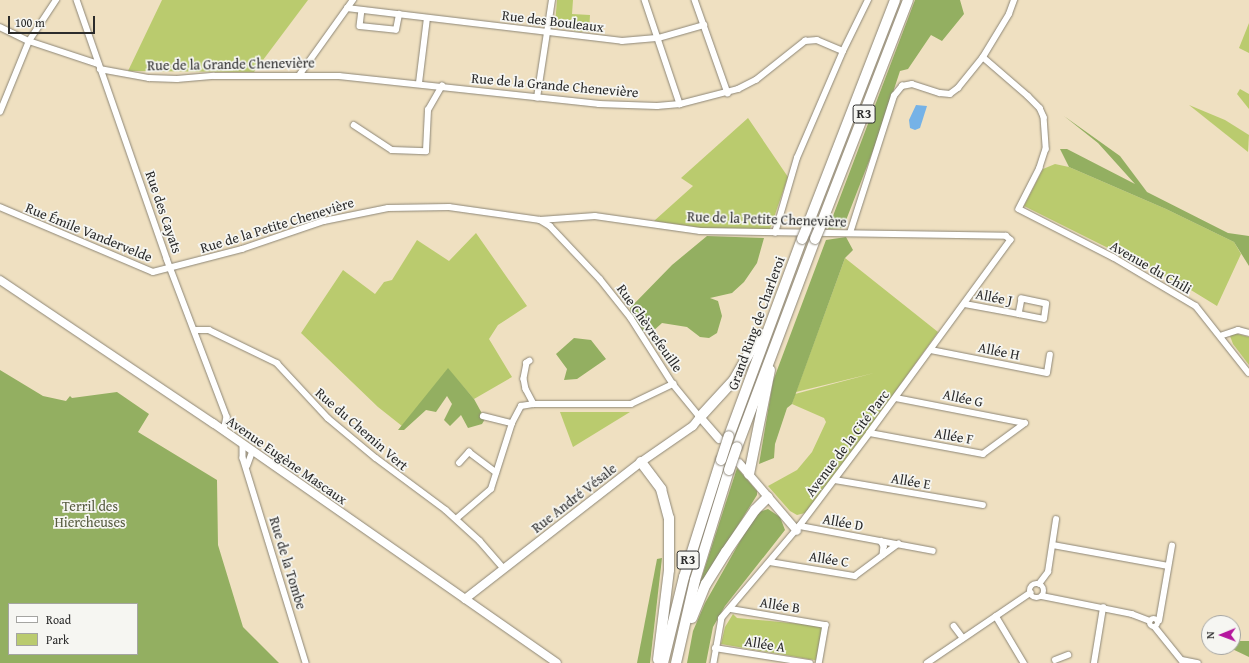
<!DOCTYPE html>
<meta charset="utf-8">
<style>
body{margin:0}
#map{position:relative;width:1249px;height:663px;overflow:hidden;background:#efe0c1;font-family:"Gentium Book Plus",serif}
div>[style]{position:absolute}
.green>*{inset:0;background:#bacb6e}
.forest>*{inset:0;background:#93af61}
.water>*{inset:0;background:#75b2e7}
.roads{filter:drop-shadow(0 0 1px #8d8676) drop-shadow(0 0 1px #8d8676)}
.street>*{height:5.5px;margin:-2.75px;padding:0 2.75px;transform-origin:2.75px;border-radius:2.75px;background:#fff}
.street>.ring{margin:-2.75px;padding:0;box-sizing:content-box;background:none;border:5.5px solid #fff;border-radius:50%}
.secondary>*{height:8px;margin:-4px;padding:0 4px;transform-origin:4px;border-radius:4px;background:#fff}
.highway>*{height:10px;margin:-5px;padding:0 5px;transform-origin:5px;border-radius:5px;background:#fff}
.bridges{filter:drop-shadow(0 0 1px #8d8676) drop-shadow(0 0 1px #8d8676)}
.highway-bridge>*{height:10px;margin:-5px;padding:0 5px;transform-origin:5px;border-radius:5px;background:#fff}
span{translate:-50% -50%;white-space:nowrap;text-align:center;line-height:1.15;-webkit-text-stroke:3.5px #f6f6f2;paint-order:stroke}
.shield-label span{padding:1px 3px;background:#f6f6f2;border:1px solid;border-radius:3px;-webkit-text-stroke-width:0}
.shield-label{font-size:13px;color:#2b2b2b;font-weight:700}
.street-label{font-size:14px;color:#2b2b2b}
.park-label{font-size:14px;color:#565b3f}
.legend{position:absolute;left:8px;top:603px;width:130px;height:52px;box-sizing:border-box;background:#f6f6f2;border:1px solid #a5a5a2;margin:0;padding:5px 7px;list-style:none;font-size:12px;color:#2b2b2b}
.legend li{display:flex;align-items:center;gap:8px;height:20px}
.legend b{width:20px;border:1px solid #a5a5a2}
.north{position:absolute;left:1201px;top:615px;width:40px;height:40px;box-sizing:border-box;background:#f6f6f2;border:1px solid #a5a5a2;border-radius:50%;rotate:269deg;font-size:11px;font-weight:700;line-height:16px;text-align:center;color:#2b2b2b}
.north::after{content:'';display:block;margin:auto;width:14px;height:18px;background:#b5179e;clip-path:polygon(50% 0,100% 100%,50% 72%,0 100%)}
.scale{position:absolute;left:8px;top:16px;width:87px;height:18px;box-sizing:border-box;border:2px solid #2b2b2b;border-top:0;padding-left:5px;font-size:12px;line-height:14px;white-space:nowrap;color:#2b2b2b;-webkit-text-stroke:3px #f6f6f2;paint-order:stroke}
</style>
<div id="map">
<div class="green">
<div style="clip-path:polygon(162px 0,308px 0,254px 72px,128px 71px)"></div>
<div style="clip-path:polygon(557px 0,573px 0,572px 14px,590px 15px,589px 32px,574px 31px,574px 26px,555px 25px)"></div>
<div style="clip-path:polygon(1249px 23px,1249px 53px,1239px 48px)"></div>
<div style="clip-path:polygon(1240px 89px,1249px 94px,1249px 109px,1237px 94px)"></div>
<div style="clip-path:polygon(1189px 105px,1225px 120px,1249px 135px,1248px 152px)"></div>
<div style="clip-path:polygon(748px 118px,788px 177px,770px 229px,709px 229px,654px 221px,693px 186px,681px 178px)"></div>
<div style="clip-path:polygon(1055px 164px,1069px 167px,1166px 209px,1234px 242px,1241px 254px,1217px 306px,1186px 287px,1024px 206px,1043px 169px)"></div>
<div style="clip-path:polygon(476px 233px,527px 306px,498px 325px,489px 339px,512px 377px,474px 399px,448px 369px,402px 426px,378px 407px,301px 333px,343px 270px,375px 294px,384px 282px,392px 280px,417px 240px,449px 261px)"></div>
<div style="clip-path:polygon(845px 258px,938px 332px,816px 502px,805px 513px,797px 515px,790px 511px,768px 486px,797px 470px,812px 452px,826px 422px,824px 418px,792px 404px,795px 394px,874px 373px,796px 392px)"></div>
<div style="clip-path:polygon(1234px 333px,1249px 337px,1249px 365px,1233px 344px,1230px 336px)"></div>
<div style="clip-path:polygon(560px 412px,630px 412px,573px 447px)"></div>
<div style="clip-path:polygon(733px 614px,737px 618px,822px 626px,825px 631px,820px 661px,721px 644px,725px 627px)"></div>
</div>
<div class="forest">
<div style="clip-path:polygon(915px 0,960px 0,964px 14px,942px 41px,931px 35px,908px 69px,900px 71px,878px 138px,843px 228px,828px 229px)"></div>
<div style="clip-path:polygon(1064px 116px,1120px 156px,1147px 192px,1228px 233px,1249px 236px,1249px 266px,1234px 242px,1166px 209px,1069px 167px,1060px 149px,1067px 149px,1135px 184px,1098px 143px)"></div>
<div style="clip-path:polygon(707px 236px,764px 238px,757px 263px,744px 282px,732px 293px,710px 298px,718px 301px,722px 316px,717px 333px,709px 338px,700px 337px,687px 327px,662px 323px,652px 332px,643px 332px,630px 312px,630px 308px,672px 265px)"></div>
<div style="clip-path:polygon(846px 237px,853px 250px,845px 258px,792px 404px,787px 408px,775px 444px,774px 458px,759px 464px,773px 381px,826px 240px)"></div>
<div style="clip-path:polygon(574px 338px,591px 340px,606px 359px,577px 379px,564px 380px,567px 369px,556px 354px)"></div>
<div style="clip-path:polygon(448px 368px,474px 399px,485px 419px,482px 424px,468px 428px,461px 415px,450px 426px,444px 420px,452px 404px,447px 396px,436px 412px,426px 410px,404px 430px,398px 430px)"></div>
<div style="clip-path:polygon(evenodd,0 370px,43px 396px,66px 401px,70px 396px,72px 398px,117px 392px,149px 414px,138px 432px,217px 480px,218px 545px,243px 627px,279px 663px,0 663px,0 370px,9px 604px,137px 604px,137px 654px,9px 654px,9px 604px)"></div>
<div style="clip-path:polygon(737px 468px,757px 491px,757px 495px,698px 589px)"></div>
<div style="clip-path:polygon(768px 509px,780px 517px,785px 530px,725px 606px,713px 627px,706px 663px,687px 663px,693px 631px,705px 603px,756px 513px)"></div>
<div style="clip-path:polygon(662px 558px,650px 663px,637px 663px,657px 559px)"></div>
<div style="clip-path:polygon(1233px 641px,1249px 641px,1249px 657px,1228px 647px,1233px 647px)"></div>
</div>
<div class="water">
<div style="clip-path:polygon(916px 105px,927px 106px,920px 128px,915px 130px,910px 128px,909px 120px)"></div>
</div>
<div class="roads">
<div class="street">
<div style="left:77px;top:0;width:274px;rotate:70.8deg"></div>
<div style="left:167px;top:259px;width:169px;rotate:69.2deg"></div>
<div style="left:227px;top:417px;width:14px;rotate:102deg"></div>
<div style="left:645px;top:0;width:110px;rotate:71.4deg"></div>
<div style="left:695px;top:0;width:99px;rotate:70.5deg"></div>
<div style="left:347px;top:8px;width:277px;rotate:6.8deg"></div>
<div style="left:622px;top:41px;width:37px;rotate:-5deg"></div>
<div style="left:659px;top:38px;width:47px;rotate:-16.1deg"></div>
<div style="left:362px;top:10px;width:16px;rotate:97deg"></div>
<div style="left:360px;top:26px;width:36px;rotate:6deg"></div>
<div style="left:396px;top:30px;width:16px;rotate:-79deg"></div>
<div style="left:0;top:27px;width:32px;rotate:26deg"></div>
<div style="left:29px;top:41px;width:73px;rotate:18.4deg"></div>
<div style="left:983px;top:57px;width:60px;rotate:40.9deg"></div>
<div style="left:1028px;top:96px;width:17px;rotate:45deg"></div>
<div style="left:1040px;top:108px;width:10px;rotate:66deg"></div>
<div style="left:1044px;top:117px;width:32px;rotate:86deg"></div>
<div style="left:1046px;top:149px;width:20px;rotate:108deg"></div>
<div style="left:1040px;top:168px;width:46px;rotate:117.1deg"></div>
<div style="left:1019px;top:209px;width:106px;rotate:27.1deg"></div>
<div style="left:1113px;top:257px;width:96px;rotate:30.6deg"></div>
<div style="left:1196px;top:306px;width:85px;rotate:51.7deg"></div>
<div style="left:100px;top:69px;width:50px;rotate:10.4deg"></div>
<div style="left:149px;top:78px;width:28px;rotate:2deg"></div>
<div style="left:177px;top:79px;width:37px;rotate:-5deg"></div>
<div style="left:214px;top:76px;width:125px"></div>
<div style="left:339px;top:76px;width:262px;rotate:6.1deg"></div>
<div style="left:599px;top:104px;width:58px;rotate:2deg"></div>
<div style="left:657px;top:106px;width:23px;rotate:-5deg"></div>
<div style="left:680px;top:104px;width:60px;rotate:-14.5deg"></div>
<div style="left:738px;top:89px;width:20px;rotate:-27deg"></div>
<div style="left:756px;top:80px;width:63px;rotate:-38.5deg"></div>
<div style="left:805px;top:41px;width:12px;rotate:-5deg"></div>
<div style="left:817px;top:40px;width:28px;rotate:23deg"></div>
<div style="left:300px;top:74px;width:91px;rotate:-54.4deg"></div>
<div style="left:419px;top:83px;width:65px;rotate:-83deg"></div>
<div style="left:537px;top:98px;width:99px;rotate:-81.3deg"></div>
<div style="left:0;top:112px;width:77px;rotate:-67.8deg"></div>
<div style="left:29px;top:41px;width:49px;rotate:-56.6deg"></div>
<div style="left:354px;top:125px;width:45px;rotate:33.3deg"></div>
<div style="left:392px;top:150px;width:34px;rotate:2deg"></div>
<div style="left:426px;top:151px;width:41px;rotate:-87.2deg"></div>
<div style="left:428px;top:110px;width:28px;rotate:-60deg"></div>
<div style="left:0;top:207px;width:166px;rotate:23deg"></div>
<div style="left:153px;top:272px;width:92px;rotate:-14.5deg"></div>
<div style="left:242px;top:249px;width:87px;rotate:-18.9deg"></div>
<div style="left:324px;top:221px;width:65px;rotate:-11.5deg"></div>
<div style="left:388px;top:208px;width:61px;rotate:-0.9deg"></div>
<div style="left:449px;top:207px;width:92px;rotate:8.1deg"></div>
<div style="left:540px;top:220px;width:55px;rotate:-4.2deg"></div>
<div style="left:595px;top:216px;width:106px;rotate:8.1deg"></div>
<div style="left:700px;top:231px;width:306px;rotate:0.9deg"></div>
<div style="left:1006px;top:236px;width:6px;rotate:39deg"></div>
<div style="left:1011px;top:240px;width:239px;rotate:126.2deg"></div>
<div style="left:870px;top:433px;width:116px;rotate:127deg"></div>
<div style="left:800px;top:526px;width:121px;rotate:130.3deg"></div>
<div style="left:722px;top:618px;width:46px;rotate:100.1deg"></div>
<div style="left:540px;top:220px;width:12px;rotate:31deg"></div>
<div style="left:550px;top:226px;width:73px;rotate:46.7deg"></div>
<div style="left:600px;top:279px;width:50px;rotate:51.5deg"></div>
<div style="left:631px;top:318px;width:78px;rotate:57.5deg"></div>
<div style="left:673px;top:384px;width:43px;rotate:50.7deg"></div>
<div style="left:775px;top:233px;width:78px;rotate:-73.7deg"></div>
<div style="left:797px;top:158px;width:116px;rotate:-66.7deg"></div>
<div style="left:843px;top:51px;width:57px;rotate:-63.9deg"></div>
<div style="left:850px;top:233px;width:144px;rotate:-72.2deg"></div>
<div style="left:894px;top:96px;width:13px;rotate:-51deg"></div>
<div style="left:902px;top:86px;width:10px;rotate:-11deg"></div>
<div style="left:912px;top:84px;width:29px;rotate:18deg"></div>
<div style="left:940px;top:93px;width:10px;rotate:6deg"></div>
<div style="left:950px;top:94px;width:10px;rotate:-37deg"></div>
<div style="left:958px;top:88px;width:40px;rotate:-51deg"></div>
<div style="left:983px;top:57px;width:50px;rotate:-58.8deg"></div>
<div style="left:1009px;top:14px;width:15px;rotate:-70deg"></div>
<div style="left:965px;top:304px;width:55px;rotate:10.5deg"></div>
<div style="left:1019px;top:314px;width:25px;rotate:11deg"></div>
<div style="left:1044px;top:319px;width:15px;rotate:-82deg"></div>
<div style="left:1046px;top:304px;width:25px;rotate:-168deg"></div>
<div style="left:1022px;top:299px;width:15px;rotate:101deg"></div>
<div style="left:194px;top:330px;width:15px"></div>
<div style="left:209px;top:330px;width:76px;rotate:25.9deg"></div>
<div style="left:277px;top:363px;width:75px;rotate:47.2deg"></div>
<div style="left:328px;top:418px;width:62px;rotate:39.8deg"></div>
<div style="left:376px;top:458px;width:87px;rotate:36.6deg"></div>
<div style="left:446px;top:510px;width:46px;rotate:42.4deg"></div>
<div style="left:480px;top:541px;width:37px;rotate:49deg"></div>
<div style="left:1220px;top:336px;width:19px;rotate:-18deg"></div>
<div style="left:1238px;top:330px;width:11px;rotate:15deg"></div>
<div style="left:931px;top:350px;width:118px;rotate:11.2deg"></div>
<div style="left:1047px;top:373px;width:18px;rotate:-81deg"></div>
<div style="left:530px;top:361px;width:4px;rotate:146deg"></div>
<div style="left:527px;top:363px;width:16px;rotate:101deg"></div>
<div style="left:524px;top:379px;width:10px;rotate:79deg"></div>
<div style="left:526px;top:389px;width:17px;rotate:62deg"></div>
<div style="left:896px;top:398px;width:131px;rotate:11deg"></div>
<div style="left:483px;top:416px;width:30px;rotate:14deg"></div>
<div style="left:870px;top:433px;width:115px;rotate:10.5deg"></div>
<div style="left:983px;top:454px;width:52px;rotate:-36.4deg"></div>
<div style="left:243px;top:446px;width:12px;rotate:90deg"></div>
<div style="left:243px;top:458px;width:214px;rotate:72.9deg"></div>
<div style="left:459px;top:463px;width:15px;rotate:-48deg"></div>
<div style="left:469px;top:452px;width:34px;rotate:37deg"></div>
<div style="left:247px;top:466px;width:15px;rotate:-70deg"></div>
<div style="left:835px;top:480px;width:150px;rotate:9.6deg"></div>
<div style="left:456px;top:519px;width:46px;rotate:-40.6deg"></div>
<div style="left:491px;top:489px;width:69px;rotate:-72.3deg"></div>
<div style="left:512px;top:423px;width:19px;rotate:-62deg"></div>
<div style="left:521px;top:406px;width:13px;rotate:-9deg"></div>
<div style="left:534px;top:404px;width:97px"></div>
<div style="left:631px;top:404px;width:47px;rotate:-25.5deg"></div>
<div style="left:800px;top:526px;width:135px;rotate:10.6deg"></div>
<div style="left:881px;top:541px;width:6px;rotate:59deg"></div>
<div style="left:884px;top:546px;width:9px;rotate:96deg"></div>
<div style="left:1053px;top:545px;width:117px;rotate:10.3deg"></div>
<div style="left:770px;top:562px;width:86px;rotate:9.4deg"></div>
<div style="left:855px;top:576px;width:54px;rotate:-36.7deg"></div>
<div class="ring" style="left:1030px;top:584px;width:8.5px;height:8.5px"></div>
<div style="left:1039px;top:584px;width:15px;rotate:-53deg"></div>
<div style="left:1048px;top:572px;width:53px;rotate:-81.3deg"></div>
<div style="left:1042px;top:596px;width:92px;rotate:11.3deg"></div>
<div style="left:1132px;top:614px;width:19px;rotate:21deg"></div>
<div style="left:731px;top:609px;width:96px;rotate:9.6deg"></div>
<div style="left:826px;top:625px;width:39px;rotate:100deg"></div>
<div style="left:996px;top:616px;width:55px;rotate:59.2deg"></div>
<div class="ring" style="left:1149.5px;top:618.5px;width:3.5px;height:3.5px"></div>
<div style="left:1159px;top:621px;width:76px;rotate:-80.2deg"></div>
<div style="left:954px;top:626px;width:15px;rotate:53deg"></div>
<div style="left:1155px;top:627px;width:46px;rotate:51.1deg"></div>
<div style="left:715px;top:648px;width:96px;rotate:9deg"></div>
<div style="left:1055px;top:660px;width:14px;rotate:-21deg"></div>
<div style="left:1182px;top:660px;width:16px;rotate:11deg"></div>
<div style="left:927px;top:663px;width:125px;rotate:-34.2deg"></div>
<div style="left:1094px;top:663px;width:56px;rotate:-80.7deg"></div>
</div>
<div class="secondary">
<div style="left:0;top:280px;width:257px;rotate:33.9deg"></div>
<div style="left:213px;top:423px;width:419px;rotate:34.9deg"></div>
<div style="left:739px;top:463px;width:89px;rotate:49.5deg"></div>
<div style="left:465px;top:599px;width:223px;rotate:-37.9deg"></div>
<div style="left:641px;top:462px;width:63px;rotate:-34.7deg"></div>
<div style="left:693px;top:426px;width:11px;rotate:-52deg"></div>
<div style="left:700px;top:417px;width:29px;rotate:49deg"></div>
</div>
<div class="highway">
<div style="left:807px;top:227px;width:243px;rotate:-68.8deg"></div>
<div style="left:820px;top:227px;width:243px;rotate:-68.8deg"></div>
<div style="left:700px;top:417px;width:50px;rotate:-47.4deg"></div>
<div style="left:734px;top:380px;width:53px;rotate:-60.5deg"></div>
<div style="left:729px;top:436px;width:210px;rotate:-69.7deg"></div>
<div style="left:737px;top:447px;width:222px;rotate:-69.4deg"></div>
<div style="left:641px;top:462px;width:34px;rotate:53deg"></div>
<div style="left:661px;top:489px;width:30px;rotate:75deg"></div>
<div style="left:669px;top:518px;width:52px;rotate:90deg"></div>
<div style="left:669px;top:570px;width:90px;rotate:97deg"></div>
<div style="left:749px;top:474px;width:106px;rotate:-78.6deg"></div>
<div style="left:692px;top:618px;width:37px;rotate:-68deg"></div>
<div style="left:706px;top:584px;width:38px;rotate:-58deg"></div>
<div style="left:726px;top:552px;width:51px;rotate:-55.4deg"></div>
<div style="left:755px;top:510px;width:18px;rotate:-45deg"></div>
<div style="left:663px;top:663px;width:89px;rotate:-76.3deg"></div>
<div style="left:684px;top:577px;width:123px;rotate:-72.5deg"></div>
<div style="left:676px;top:663px;width:85px;rotate:-77.1deg"></div>
<div style="left:695px;top:580px;width:115px;rotate:-72.8deg"></div>
</div>
</div>
<div class="bridges">
<div class="highway-bridge">
<div style="left:802px;top:239px;width:13px;rotate:-67deg"></div>
<div style="left:815px;top:239px;width:13px;rotate:-67deg"></div>
<div style="left:721px;top:460px;width:25px;rotate:-72deg"></div>
<div style="left:729px;top:470px;width:24px;rotate:-71deg"></div>
</div>
</div>
<div class="shield-label">
<span style="left:864px;top:114px">R3</span>
<span style="left:688px;top:560px">R3</span>
</div>
<div class="street-label">
<span style="left:553px;top:21px;rotate:7deg">Rue des Bouleaux</span>
<span style="left:231px;top:64px;rotate:-1deg">Rue de la Grande Chenevière</span>
<span style="left:555px;top:85px;rotate:5deg">Rue de la Grande Chenevière</span>
<span style="left:164px;top:212px;rotate:71deg">Rue des Cayats</span>
<span style="left:767px;top:219px;rotate:2deg">Rue de la Petite Chenevière</span>
<span style="left:277px;top:225px;rotate:-17deg">Rue de la Petite Chenevière</span>
<span style="left:89px;top:232px;rotate:22deg">Rue Émile Vandervelde</span>
<span style="left:1151px;top:267px;rotate:30deg">Avenue du Chili</span>
<span style="left:994px;top:297px;rotate:11deg">Allée J</span>
<span style="left:756px;top:323px;rotate:-70deg">Grand Ring de Charleroi</span>
<span style="left:650px;top:328px;rotate:55deg">Rue Chèvrefeuille</span>
<span style="left:999px;top:351px;rotate:11deg">Allée H</span>
<span style="left:963px;top:398px;rotate:12deg">Allée G</span>
<span style="left:362px;top:429px;rotate:41deg">Rue du Chemin Vert</span>
<span style="left:954px;top:436px;rotate:10deg">Allée F</span>
<span style="left:847px;top:443px;rotate:-53deg">Avenue de la Cité Parc</span>
<span style="left:287px;top:460px;rotate:35deg">Avenue Eugène Mascaux</span>
<span style="left:911px;top:481px;rotate:10deg">Allée E</span>
<span style="left:574px;top:498px;rotate:-38deg">Rue André Vésale</span>
<span style="left:843px;top:522px;rotate:10deg">Allée D</span>
<span style="left:829px;top:559px;rotate:9deg">Allée C</span>
<span style="left:288px;top:563px;rotate:73deg">Rue de la Tombe</span>
<span style="left:780px;top:605px;rotate:9deg">Allée B</span>
<span style="left:765px;top:644px;rotate:9deg">Allée A</span>
</div>
<div class="park-label">
<span style="left:90px;top:514px">Terril des<br>Hiercheuses</span>
</div>
<ul class="legend">
<li><b style="height:5px;background:#fff"></b>Road</li>
<li><b style="height:11px;background:#bacb6e"></b>Park</li>
</ul>
<div class="north">N</div>
<div class="scale">100 m</div>
</div>
